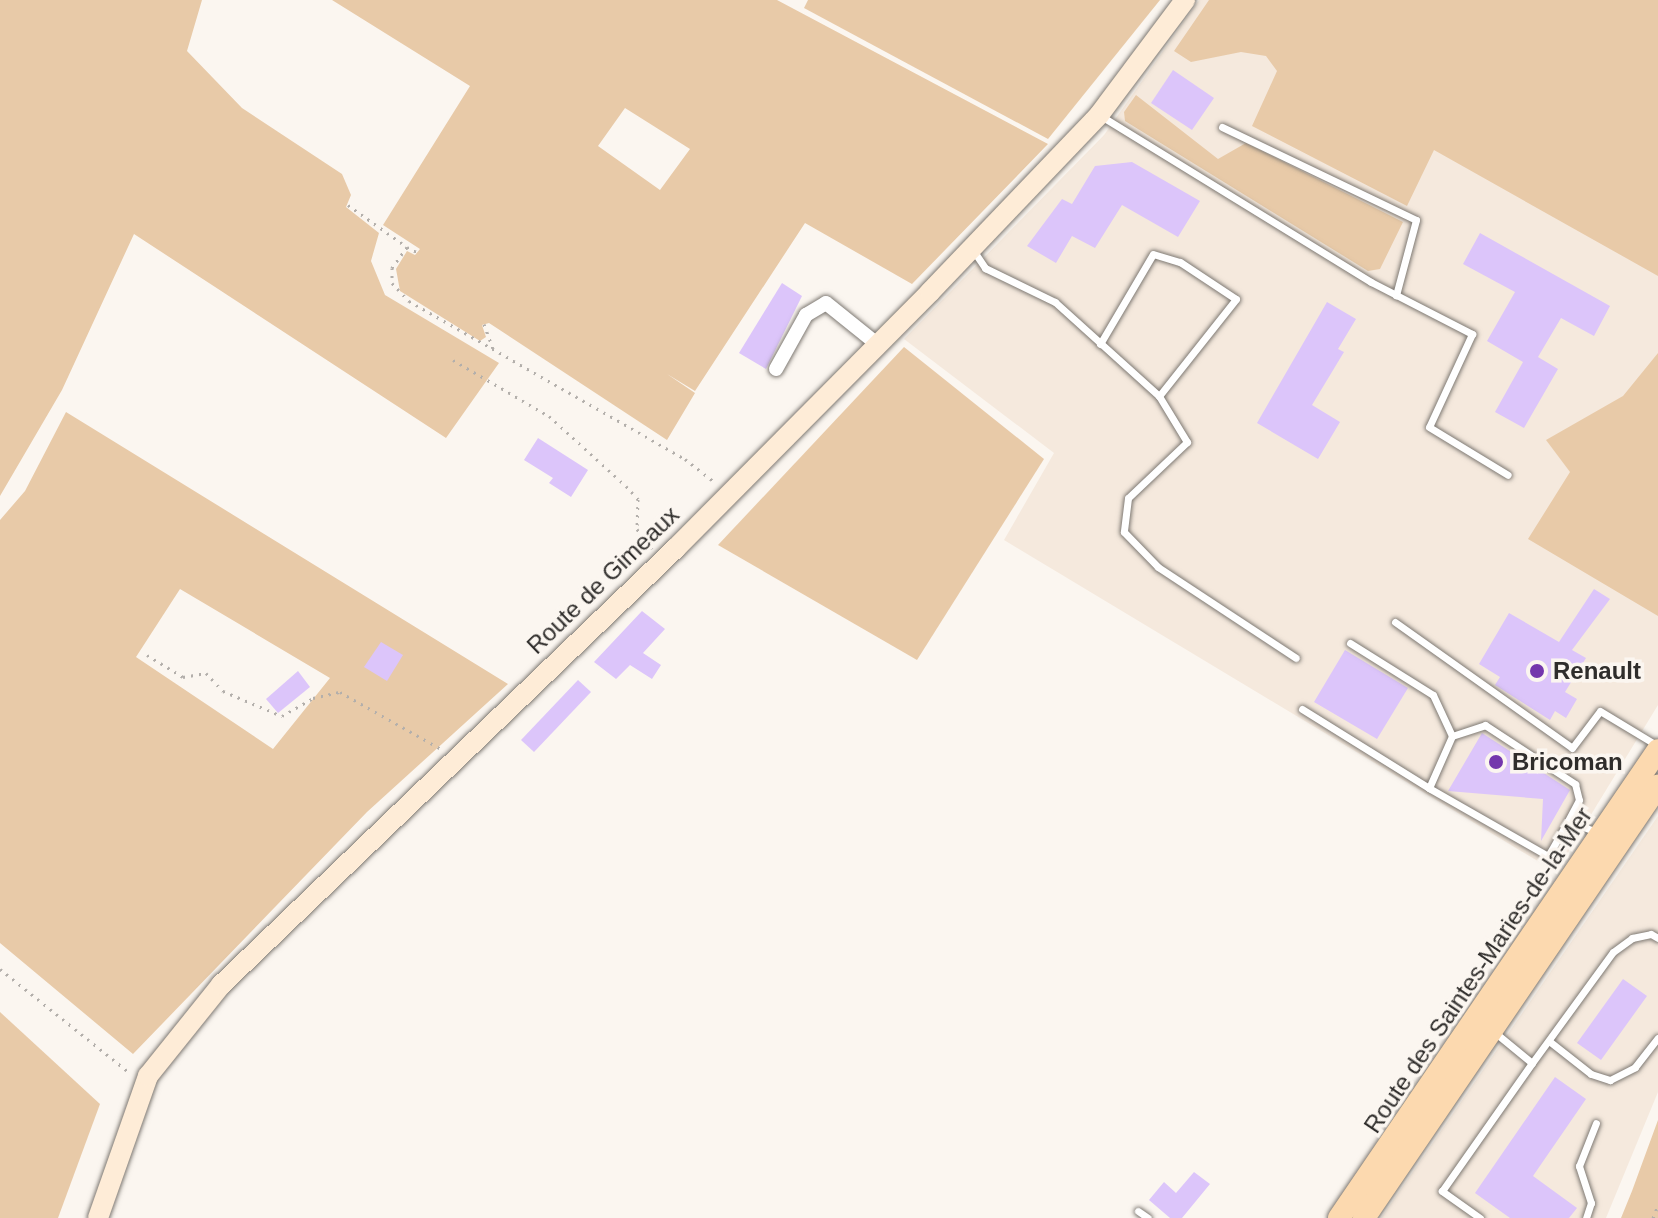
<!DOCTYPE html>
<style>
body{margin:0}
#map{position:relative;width:1658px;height:1218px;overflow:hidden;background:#fbf6f0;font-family:Helvetica,sans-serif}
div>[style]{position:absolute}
.built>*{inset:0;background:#f5e9dd}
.green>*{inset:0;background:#e8caa8}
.building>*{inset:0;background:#dcc5fa}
.path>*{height:3px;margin-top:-1.5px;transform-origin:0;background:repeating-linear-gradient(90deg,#b3afab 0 2px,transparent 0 8px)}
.roads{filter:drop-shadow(0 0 2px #7e7973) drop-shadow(0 0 2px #7e7973)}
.lane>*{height:7px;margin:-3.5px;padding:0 3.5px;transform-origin:3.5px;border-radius:3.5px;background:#fff}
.street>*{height:14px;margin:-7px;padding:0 7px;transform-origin:7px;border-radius:7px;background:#fff}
.secondary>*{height:20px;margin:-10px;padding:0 10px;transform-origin:10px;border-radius:10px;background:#feecd7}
.primary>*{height:22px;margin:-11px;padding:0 11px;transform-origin:11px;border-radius:11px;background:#fcd9af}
.dots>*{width:22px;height:22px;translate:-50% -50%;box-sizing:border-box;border:4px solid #fbf6f0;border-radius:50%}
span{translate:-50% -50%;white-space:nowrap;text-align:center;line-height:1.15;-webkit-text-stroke:7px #fbf6f0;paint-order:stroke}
.street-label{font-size:24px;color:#2f2d2b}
.poi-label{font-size:24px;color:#2f2d2b;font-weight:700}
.left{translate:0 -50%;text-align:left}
</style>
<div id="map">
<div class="built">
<div style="clip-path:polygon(1199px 0,1274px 0,1658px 275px,1658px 705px,1556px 872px,1004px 540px,1054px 453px,904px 339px,1104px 135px)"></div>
<div style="clip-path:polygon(1658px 816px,1658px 1092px,1606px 1218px,1381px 1218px)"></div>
</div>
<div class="green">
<div style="clip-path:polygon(0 0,202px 0,187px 51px,242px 108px,342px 174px,351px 195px,346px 207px,379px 233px,371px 261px,385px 295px,499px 363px,446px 438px,134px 234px,62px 390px,0 496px)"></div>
<div style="clip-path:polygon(evenodd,332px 0,777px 0,1048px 144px,912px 284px,805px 223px,695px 391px,667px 374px,695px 393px,667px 440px,489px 323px,482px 325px,486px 337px,480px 341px,400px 291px,396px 269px,407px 251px,415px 255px,420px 249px,383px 225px,470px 86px,332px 0,625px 108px,690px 149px,660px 190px,598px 146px,625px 108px)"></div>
<div style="clip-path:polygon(808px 0,1160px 0,1048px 139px,804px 8px)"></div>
<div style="clip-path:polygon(1209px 0,1658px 0,1658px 276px,1434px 150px,1407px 206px,1252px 126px,1277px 71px,1266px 56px,1241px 52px,1191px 62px,1174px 51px)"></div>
<div style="clip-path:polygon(1136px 95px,1218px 159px,1246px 143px,1403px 222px,1380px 269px,1368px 271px,1125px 121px,1124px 112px)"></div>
<div style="clip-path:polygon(904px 347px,1044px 459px,917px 660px,718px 545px)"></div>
<div style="clip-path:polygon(1658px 353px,1658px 616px,1528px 539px,1570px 472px,1546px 440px,1623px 396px)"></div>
<div style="clip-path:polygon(evenodd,66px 412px,508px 684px,367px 812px,133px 1054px,0 943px,0 520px,25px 491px,66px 412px,180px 589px,330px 678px,273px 749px,136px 657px,180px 589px)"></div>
<div style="clip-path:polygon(0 1012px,100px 1104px,58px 1218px,0 1218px)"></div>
<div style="clip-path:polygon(1658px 1120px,1658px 1218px,1621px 1218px,1632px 1191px)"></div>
</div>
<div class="building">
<div style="clip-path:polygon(1173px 70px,1214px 98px,1192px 130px,1151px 103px)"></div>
<div style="clip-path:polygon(1132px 162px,1200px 201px,1178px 237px,1122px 205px,1095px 248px,1072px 236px,1056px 263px,1027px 246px,1062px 199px,1072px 204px,1095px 166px)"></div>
<div style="clip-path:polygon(1480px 233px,1610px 306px,1594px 336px,1561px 318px,1538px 357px,1558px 369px,1524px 428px,1495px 412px,1523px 362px,1487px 341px,1515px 292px,1463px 264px)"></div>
<div style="clip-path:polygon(782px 283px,802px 296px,766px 369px,739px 353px)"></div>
<div style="clip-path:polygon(1327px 302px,1356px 319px,1338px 349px,1344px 352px,1312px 405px,1340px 422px,1318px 459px,1257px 423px)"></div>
<div style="clip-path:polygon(538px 438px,588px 470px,571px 497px,549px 483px,553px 478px,524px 460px)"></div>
<div style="clip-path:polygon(1594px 589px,1610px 599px,1572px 650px,1586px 658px,1565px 692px,1577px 699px,1566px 718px,1555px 711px,1550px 720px,1495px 685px,1500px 677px,1479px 664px,1509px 613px,1559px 642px)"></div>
<div style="clip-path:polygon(642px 611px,665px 629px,643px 653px,661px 665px,652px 679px,630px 665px,616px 679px,594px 662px)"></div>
<div style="clip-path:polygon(381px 642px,403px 655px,387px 681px,364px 667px)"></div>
<div style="clip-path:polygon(1345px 650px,1408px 688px,1377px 739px,1314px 702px)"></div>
<div style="clip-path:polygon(298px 671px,310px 687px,278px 713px,266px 699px)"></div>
<div style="clip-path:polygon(578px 680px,591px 692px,534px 752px,521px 740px)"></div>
<div style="clip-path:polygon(1482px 733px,1570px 790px,1541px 841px,1543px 799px,1448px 791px)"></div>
<div style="clip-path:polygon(1623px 979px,1647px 996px,1601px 1060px,1577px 1043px)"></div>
<div style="clip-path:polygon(1555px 1077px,1586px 1099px,1533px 1176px,1577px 1208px,1569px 1218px,1510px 1218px,1475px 1193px)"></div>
<div style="clip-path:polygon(1194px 1172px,1210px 1184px,1182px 1218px,1170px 1218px,1149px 1200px,1164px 1182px,1176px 1193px)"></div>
</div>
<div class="path">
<div style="left:348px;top:205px;width:72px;rotate:35.4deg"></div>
<div style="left:407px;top:247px;width:26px;rotate:126deg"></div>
<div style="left:392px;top:268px;width:15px;rotate:90deg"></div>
<div style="left:392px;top:283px;width:25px;rotate:47deg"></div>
<div style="left:409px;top:301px;width:318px;rotate:29.8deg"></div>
<div style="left:685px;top:459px;width:39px;rotate:38deg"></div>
<div style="left:407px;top:247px;width:11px;rotate:27deg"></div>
<div style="left:484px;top:324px;width:29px;rotate:70deg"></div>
<div style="left:453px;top:360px;width:111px;rotate:30.3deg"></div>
<div style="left:549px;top:416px;width:104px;rotate:42.3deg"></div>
<div style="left:626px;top:486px;width:18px;rotate:47deg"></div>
<div style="left:638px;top:499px;width:30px;rotate:92deg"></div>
<div style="left:637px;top:529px;width:25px;rotate:53deg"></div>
<div style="left:147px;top:655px;width:42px;rotate:31.4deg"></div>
<div style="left:183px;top:677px;width:23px;rotate:-10deg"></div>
<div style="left:206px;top:673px;width:25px;rotate:47deg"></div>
<div style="left:223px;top:691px;width:64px;rotate:23deg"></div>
<div style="left:282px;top:716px;width:36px;rotate:-30deg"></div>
<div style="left:313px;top:698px;width:28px;rotate:-13deg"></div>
<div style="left:340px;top:692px;width:116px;rotate:29.4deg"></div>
<div style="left:0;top:969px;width:166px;rotate:38.7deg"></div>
<div style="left:1653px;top:1218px;width:14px;rotate:-69deg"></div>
</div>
<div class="roads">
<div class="lane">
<div style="left:1101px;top:116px;width:317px;rotate:31.6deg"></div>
<div style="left:1371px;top:282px;width:114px;rotate:27.2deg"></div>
<div style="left:1472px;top:334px;width:102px;rotate:114.8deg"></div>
<div style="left:1429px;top:427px;width:92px;rotate:31.3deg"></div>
<div style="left:1222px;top:127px;width:215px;rotate:25.6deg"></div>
<div style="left:1416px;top:220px;width:78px;rotate:104.9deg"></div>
<div style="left:973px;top:250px;width:22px;rotate:56deg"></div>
<div style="left:985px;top:268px;width:78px;rotate:25.9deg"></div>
<div style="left:1055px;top:302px;width:140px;rotate:42.1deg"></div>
<div style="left:1159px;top:396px;width:54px;rotate:58.7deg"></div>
<div style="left:1187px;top:442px;width:81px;rotate:136.5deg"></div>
<div style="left:1128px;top:498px;width:34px;rotate:97deg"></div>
<div style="left:1124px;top:532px;width:49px;rotate:45.8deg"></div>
<div style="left:1158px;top:567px;width:165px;rotate:33.4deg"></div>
<div style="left:1100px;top:344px;width:104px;rotate:-59.5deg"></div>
<div style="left:1153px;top:254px;width:28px;rotate:17deg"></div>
<div style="left:1180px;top:262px;width:67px;rotate:33.5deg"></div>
<div style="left:1236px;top:299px;width:124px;rotate:128.4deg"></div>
<div style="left:1395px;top:622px;width:217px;rotate:35.4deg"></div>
<div style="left:1572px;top:748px;width:46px;rotate:-52.9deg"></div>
<div style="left:1600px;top:711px;width:68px;rotate:31.1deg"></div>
<div style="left:1350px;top:643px;width:98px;rotate:32.1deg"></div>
<div style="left:1433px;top:695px;width:45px;rotate:65.1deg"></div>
<div style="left:1302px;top:709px;width:150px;rotate:31.9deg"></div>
<div style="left:1568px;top:821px;width:40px;rotate:119.7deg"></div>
<div style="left:1548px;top:856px;width:137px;rotate:-150.3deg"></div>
<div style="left:1429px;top:788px;width:57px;rotate:-66.1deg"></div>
<div style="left:1452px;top:736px;width:35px;rotate:-18deg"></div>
<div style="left:1485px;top:725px;width:108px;rotate:33.2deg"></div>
<div style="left:1575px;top:784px;width:16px;rotate:76deg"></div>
<div style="left:1579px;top:800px;width:24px;rotate:118deg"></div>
<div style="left:1568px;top:821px;width:30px;rotate:21deg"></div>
<div style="left:1549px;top:1041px;width:53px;rotate:38.2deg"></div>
<div style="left:1591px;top:1074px;width:20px;rotate:18deg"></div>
<div style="left:1610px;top:1080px;width:28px;rotate:-27deg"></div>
<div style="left:1635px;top:1067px;width:37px;rotate:-52deg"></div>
<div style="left:1532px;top:1063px;width:137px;rotate:-53.9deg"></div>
<div style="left:1613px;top:952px;width:24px;rotate:-36deg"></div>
<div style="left:1632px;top:938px;width:19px;rotate:-12deg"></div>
<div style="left:1651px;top:934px;width:8px;rotate:30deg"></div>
<div style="left:1138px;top:1211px;width:12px;rotate:35deg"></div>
<div style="left:1480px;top:1218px;width:47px;rotate:-144.6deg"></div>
<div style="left:1442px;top:1191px;width:156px;rotate:-54.9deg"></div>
<div style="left:1532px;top:1063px;width:50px;rotate:-140.6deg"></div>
<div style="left:1586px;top:1218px;width:16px;rotate:-72deg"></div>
<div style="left:1591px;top:1203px;width:39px;rotate:-108deg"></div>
<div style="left:1579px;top:1166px;width:46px;rotate:-68.4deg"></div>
</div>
<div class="street">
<div style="left:776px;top:369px;width:62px;rotate:-60.9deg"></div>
<div style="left:806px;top:315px;width:23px;rotate:-31deg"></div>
<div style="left:826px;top:303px;width:65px;rotate:38.8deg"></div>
</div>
<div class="secondary">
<div style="left:98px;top:1218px;width:151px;rotate:-70.6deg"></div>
<div style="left:148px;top:1076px;width:117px;rotate:-51.3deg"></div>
<div style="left:221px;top:985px;width:631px;rotate:-43.84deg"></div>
<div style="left:676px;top:548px;width:361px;rotate:-45.2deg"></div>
<div style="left:930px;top:292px;width:245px;rotate:-46.3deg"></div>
<div style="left:1099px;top:115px;width:144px;rotate:-53.2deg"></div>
</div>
<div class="primary">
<div style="left:1339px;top:1218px;width:566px;rotate:-55.72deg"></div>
<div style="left:1364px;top:1218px;width:523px;rotate:-55.76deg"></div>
</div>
</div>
<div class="dots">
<div style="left:1537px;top:671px;background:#7437ac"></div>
<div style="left:1496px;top:762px;background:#7437ac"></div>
</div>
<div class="street-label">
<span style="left:603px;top:580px;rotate:-44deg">Route de Gimeaux</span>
<span style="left:1478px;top:970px;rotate:-56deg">Route des Saintes-Maries-de-la-Mer</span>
</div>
<div class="poi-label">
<span class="left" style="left:1553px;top:671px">Renault</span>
<span class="left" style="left:1512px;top:762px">Bricoman</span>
</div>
</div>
